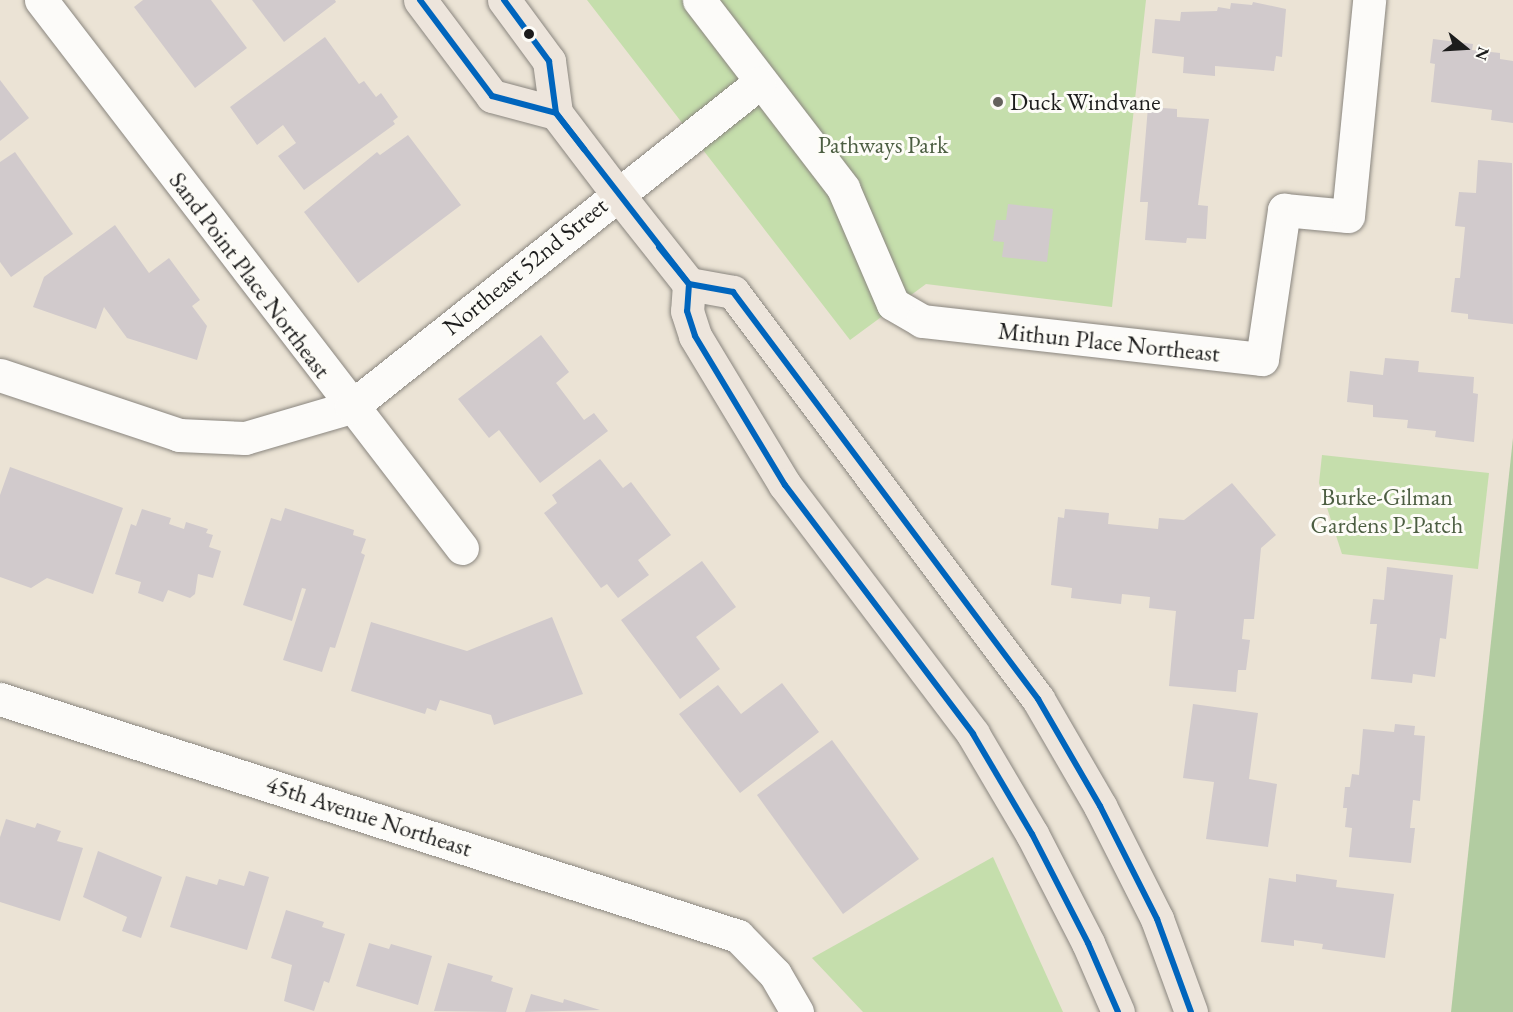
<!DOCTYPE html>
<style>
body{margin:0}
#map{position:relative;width:1513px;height:1012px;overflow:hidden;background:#ebe3d5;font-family:"EB Garamond",serif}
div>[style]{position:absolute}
.green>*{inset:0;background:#c5deac}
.forest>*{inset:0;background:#b2cca1}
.building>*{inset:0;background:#d1cacc}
.roads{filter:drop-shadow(0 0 2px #8a867f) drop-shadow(0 0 2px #8a867f)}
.minor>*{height:33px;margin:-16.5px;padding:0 16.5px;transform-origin:16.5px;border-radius:16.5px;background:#fcfbf9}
.major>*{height:33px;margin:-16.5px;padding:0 16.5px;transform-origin:16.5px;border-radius:16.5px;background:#ede5dc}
.bus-1>*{height:6px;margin:-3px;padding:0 3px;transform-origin:3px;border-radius:3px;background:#0065bd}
.dots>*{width:16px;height:16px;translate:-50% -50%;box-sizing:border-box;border:3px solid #fdfcf7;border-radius:50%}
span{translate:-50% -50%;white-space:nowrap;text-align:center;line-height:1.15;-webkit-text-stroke:6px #fdfcf7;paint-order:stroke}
.poi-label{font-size:24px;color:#1c1c1c}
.left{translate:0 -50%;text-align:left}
.park-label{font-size:24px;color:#4c5e42}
.street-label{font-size:24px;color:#1c1c1c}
.north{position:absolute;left:1435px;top:18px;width:60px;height:60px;-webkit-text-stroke:4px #fdfcf7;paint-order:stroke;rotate:108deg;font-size:16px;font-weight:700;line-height:24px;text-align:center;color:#1c1c1c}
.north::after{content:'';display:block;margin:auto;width:21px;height:27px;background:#1c1c1c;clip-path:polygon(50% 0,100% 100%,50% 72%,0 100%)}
</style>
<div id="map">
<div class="green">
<div style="clip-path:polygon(587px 0,1146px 0,1112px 307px,926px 284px,850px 340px)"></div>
<div style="clip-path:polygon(1322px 455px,1489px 473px,1478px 569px,1342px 554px,1319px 483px)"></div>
<div style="clip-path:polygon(993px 857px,1063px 1012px,863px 1012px,812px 958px)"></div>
</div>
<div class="forest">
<div style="clip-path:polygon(1513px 438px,1513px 1012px,1451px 1012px)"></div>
</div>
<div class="building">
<div style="clip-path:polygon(143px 0,211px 0,247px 48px,195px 88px,134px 7px)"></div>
<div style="clip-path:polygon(252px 0,335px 0,336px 2px,284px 42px)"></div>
<div style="clip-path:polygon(1253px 2px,1286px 9px,1282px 57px,1276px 56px,1274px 71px,1215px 66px,1215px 76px,1183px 73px,1184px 57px,1152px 53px,1155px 19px,1180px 21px,1181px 12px,1217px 11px,1218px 7px,1230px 9px,1231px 3px,1252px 5px)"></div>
<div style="clip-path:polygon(325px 37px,359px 84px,364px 81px,376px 97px,381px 93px,398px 117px,393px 121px,395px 124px,304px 190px,278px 156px,296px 143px,283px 125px,257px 145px,230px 107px)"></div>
<div style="clip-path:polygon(1433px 39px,1473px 44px,1472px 50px,1500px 53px,1500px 59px,1513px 61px,1513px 123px,1491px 120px,1492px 110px,1431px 102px,1435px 64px,1430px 63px)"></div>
<div style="clip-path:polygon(0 80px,29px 118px,0 141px)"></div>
<div style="clip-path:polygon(1148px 107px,1177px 109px,1177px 117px,1209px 119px,1198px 205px,1208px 206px,1206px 239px,1187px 238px,1186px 243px,1145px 240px,1148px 202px,1140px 202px)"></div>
<div style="clip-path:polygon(408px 135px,461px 205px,358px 283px,304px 212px,377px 152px,380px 155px)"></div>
<div style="clip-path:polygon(15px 152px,73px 234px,11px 277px,0 262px,0 162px)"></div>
<div style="clip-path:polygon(1478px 160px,1512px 163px,1513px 324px,1468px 319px,1468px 314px,1451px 312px,1455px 278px,1460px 278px,1465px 227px,1455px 226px,1459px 192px,1476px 193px)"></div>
<div style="clip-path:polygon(1008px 204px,1053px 209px,1047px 262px,1002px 257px,1004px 242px,993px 241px,996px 220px,1006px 220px)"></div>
<div style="clip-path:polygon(115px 225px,149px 273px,169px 258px,200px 300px,192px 306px,207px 326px,197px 360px,127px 338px,104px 307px,96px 329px,33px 307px,44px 277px)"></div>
<div style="clip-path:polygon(541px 335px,569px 372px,556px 383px,584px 420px,594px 413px,608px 431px,540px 483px,499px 430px,489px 438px,458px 399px)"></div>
<div style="clip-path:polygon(1385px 358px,1419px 361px,1418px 372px,1474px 377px,1473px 393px,1478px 394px,1474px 442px,1435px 437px,1436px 431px,1407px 428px,1408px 420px,1373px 417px,1373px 405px,1347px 402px,1350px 371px,1383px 375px)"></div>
<div style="clip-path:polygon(600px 459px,623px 488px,631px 482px,671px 535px,638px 560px,649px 575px,618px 598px,607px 584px,601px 588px,544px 513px,557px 503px,552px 495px)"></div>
<div style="clip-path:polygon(10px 467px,123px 508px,93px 594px,47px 578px,31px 588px,0 577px,0 495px)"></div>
<div style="clip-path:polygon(1232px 483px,1276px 535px,1261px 548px,1254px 619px,1244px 619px,1242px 639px,1250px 640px,1246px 670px,1238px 670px,1236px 692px,1169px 686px,1176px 611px,1149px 608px,1150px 597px,1122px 594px,1121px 604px,1071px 598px,1072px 588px,1051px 585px,1058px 517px,1064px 518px,1065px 509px,1109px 513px,1108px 524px,1158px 529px,1159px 518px,1184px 520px)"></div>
<div style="clip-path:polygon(285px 508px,354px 530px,353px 535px,366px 539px,361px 553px,365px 555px,335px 648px,330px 647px,322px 672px,283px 660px,306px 589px,302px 588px,292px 621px,243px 605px,271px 518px,281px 521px)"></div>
<div style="clip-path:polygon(142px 509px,171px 518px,169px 524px,184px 529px,186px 522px,208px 529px,206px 533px,213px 535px,209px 547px,221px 551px,213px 578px,198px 574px,195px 594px,190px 598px,168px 590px,163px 602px,138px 593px,141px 582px,115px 574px,131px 524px,136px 526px)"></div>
<div style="clip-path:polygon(702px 561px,736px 607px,696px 637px,720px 669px,680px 699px,621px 620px)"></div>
<div style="clip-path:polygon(1387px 567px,1453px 575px,1446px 639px,1440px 638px,1435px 677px,1413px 674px,1412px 683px,1371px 679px,1377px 624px,1370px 624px,1373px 599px,1384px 600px)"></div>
<div style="clip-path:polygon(552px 617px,583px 694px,494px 725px,491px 715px,440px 700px,436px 711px,427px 708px,425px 714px,351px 691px,371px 622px,467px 651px)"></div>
<div style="clip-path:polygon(782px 683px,819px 732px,740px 793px,679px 714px,718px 685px,741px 714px)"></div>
<div style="clip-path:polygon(1193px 704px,1258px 713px,1249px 779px,1277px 784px,1268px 847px,1206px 839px,1214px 782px,1183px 778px)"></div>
<div style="clip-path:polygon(1395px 724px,1415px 726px,1414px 735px,1425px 736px,1420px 801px,1413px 800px,1410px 828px,1415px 828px,1411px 863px,1349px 857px,1352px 828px,1345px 827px,1347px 808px,1343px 808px,1345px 787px,1350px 787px,1352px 774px,1359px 775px,1363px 729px,1394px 732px)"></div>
<div style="clip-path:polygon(832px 740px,919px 859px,843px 914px,757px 795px)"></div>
<div style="clip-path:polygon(6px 819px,35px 828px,37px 823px,61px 831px,57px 841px,83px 848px,60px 921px,0 902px,0 837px)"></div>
<div style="clip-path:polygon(98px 851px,162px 877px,141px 938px,122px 931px,127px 917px,83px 897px)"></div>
<div style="clip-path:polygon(249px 871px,269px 877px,247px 950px,170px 927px,186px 876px,217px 885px,219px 879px,244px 886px)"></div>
<div style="clip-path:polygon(1296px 874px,1337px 880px,1336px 887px,1394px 894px,1385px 958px,1322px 949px,1323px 944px,1294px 940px,1294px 946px,1261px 942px,1269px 878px,1296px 882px)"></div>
<div style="clip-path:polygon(286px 910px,324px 922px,322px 927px,345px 934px,329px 983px,324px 981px,314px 1011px,284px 1001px,292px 965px,271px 958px)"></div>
<div style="clip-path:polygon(369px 943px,389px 949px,391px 944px,432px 956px,418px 1005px,356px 986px)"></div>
<div style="clip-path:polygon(448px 963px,493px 976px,491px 981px,513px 988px,506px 1012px,434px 1011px)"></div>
<div style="clip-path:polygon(531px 994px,563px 1003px,564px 999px,600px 1010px,525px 1012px)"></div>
</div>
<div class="roads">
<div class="minor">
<div style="left:41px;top:0;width:691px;rotate:52.47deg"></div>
<div style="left:699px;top:0;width:237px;rotate:52.5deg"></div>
<div style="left:843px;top:188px;width:126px;rotate:66.7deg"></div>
<div style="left:893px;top:304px;width:34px;rotate:30deg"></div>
<div style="left:922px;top:321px;width:342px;rotate:6.4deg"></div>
<div style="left:1262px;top:359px;width:151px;rotate:-81.6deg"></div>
<div style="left:1284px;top:210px;width:64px;rotate:5.4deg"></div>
<div style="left:1348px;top:216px;width:217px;rotate:-84.4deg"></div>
<div style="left:0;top:375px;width:189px;rotate:18.5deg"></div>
<div style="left:179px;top:435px;width:66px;rotate:2.6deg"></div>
<div style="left:245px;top:438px;width:110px;rotate:-16.3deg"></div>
<div style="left:351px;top:407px;width:521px;rotate:-38.45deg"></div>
<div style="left:0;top:699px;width:775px;rotate:17.8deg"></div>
<div style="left:738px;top:936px;width:53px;rotate:45.8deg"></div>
<div style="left:775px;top:974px;width:44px;rotate:59.9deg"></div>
</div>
<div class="major">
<div style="left:420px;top:0;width:120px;rotate:53.1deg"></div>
<div style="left:492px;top:96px;width:66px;rotate:14.9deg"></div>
<div style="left:504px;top:0;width:76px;rotate:53.6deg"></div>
<div style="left:549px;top:61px;width:52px;rotate:82.3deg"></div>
<div style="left:556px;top:113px;width:99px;rotate:52.8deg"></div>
<div style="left:616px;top:192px;width:117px;rotate:51.6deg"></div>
<div style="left:689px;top:284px;width:45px;rotate:10.3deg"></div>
<div style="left:733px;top:292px;width:509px;rotate:53.15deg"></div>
<div style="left:1038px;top:699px;width:124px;rotate:59.9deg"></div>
<div style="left:1100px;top:806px;width:127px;rotate:63.2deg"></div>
<div style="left:1157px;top:919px;width:99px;rotate:69.9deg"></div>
<div style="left:689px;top:284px;width:27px;rotate:94deg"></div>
<div style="left:687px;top:311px;width:26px;rotate:72deg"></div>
<div style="left:695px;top:336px;width:174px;rotate:58.9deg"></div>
<div style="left:785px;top:485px;width:312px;rotate:52.9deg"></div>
<div style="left:973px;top:734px;width:116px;rotate:59.5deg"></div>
<div style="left:1032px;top:834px;width:123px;rotate:62.8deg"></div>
<div style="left:1088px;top:943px;width:75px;rotate:66.5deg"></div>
</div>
</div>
<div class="bus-1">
<div style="left:420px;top:0;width:120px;rotate:53.1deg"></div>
<div style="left:492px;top:96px;width:66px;rotate:14.9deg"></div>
<div style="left:556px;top:113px;width:217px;rotate:52.1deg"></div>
<div style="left:689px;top:284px;width:27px;rotate:94deg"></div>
<div style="left:687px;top:311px;width:26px;rotate:72deg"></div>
<div style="left:695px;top:336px;width:174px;rotate:58.9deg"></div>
<div style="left:785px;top:485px;width:312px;rotate:52.9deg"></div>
<div style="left:973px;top:734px;width:116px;rotate:59.5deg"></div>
<div style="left:1032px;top:834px;width:123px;rotate:62.8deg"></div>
<div style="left:1088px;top:943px;width:75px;rotate:66.5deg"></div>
<div style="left:504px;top:0;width:76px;rotate:53.6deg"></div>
<div style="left:549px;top:61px;width:52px;rotate:82.3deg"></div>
<div style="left:556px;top:113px;width:46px;rotate:52.1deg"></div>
<div style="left:659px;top:247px;width:48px;rotate:51deg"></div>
<div style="left:689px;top:284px;width:45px;rotate:10.3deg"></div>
<div style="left:733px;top:292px;width:509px;rotate:53.15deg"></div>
<div style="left:1038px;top:699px;width:124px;rotate:59.9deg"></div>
<div style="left:1100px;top:806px;width:127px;rotate:63.2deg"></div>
<div style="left:1157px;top:919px;width:99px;rotate:69.9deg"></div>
</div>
<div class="dots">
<div style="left:529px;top:34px;background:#1c1c1c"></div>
<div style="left:998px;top:102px;background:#64625d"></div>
</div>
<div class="poi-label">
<span class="left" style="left:1010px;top:102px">Duck Windvane</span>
</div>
<div class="park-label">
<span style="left:883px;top:145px">Pathways Park</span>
<span style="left:1387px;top:511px">Burke-Gilman<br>Gardens P-Patch</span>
</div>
<div class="street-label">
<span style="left:525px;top:266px;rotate:-39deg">Northeast 52nd Street</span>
<span style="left:250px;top:275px;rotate:53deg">Sand Point Place Northeast</span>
<span style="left:1109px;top:342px;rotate:6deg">Mithun Place Northeast</span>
<span style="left:369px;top:816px;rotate:18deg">45th Avenue Northeast</span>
</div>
<div class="north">N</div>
</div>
